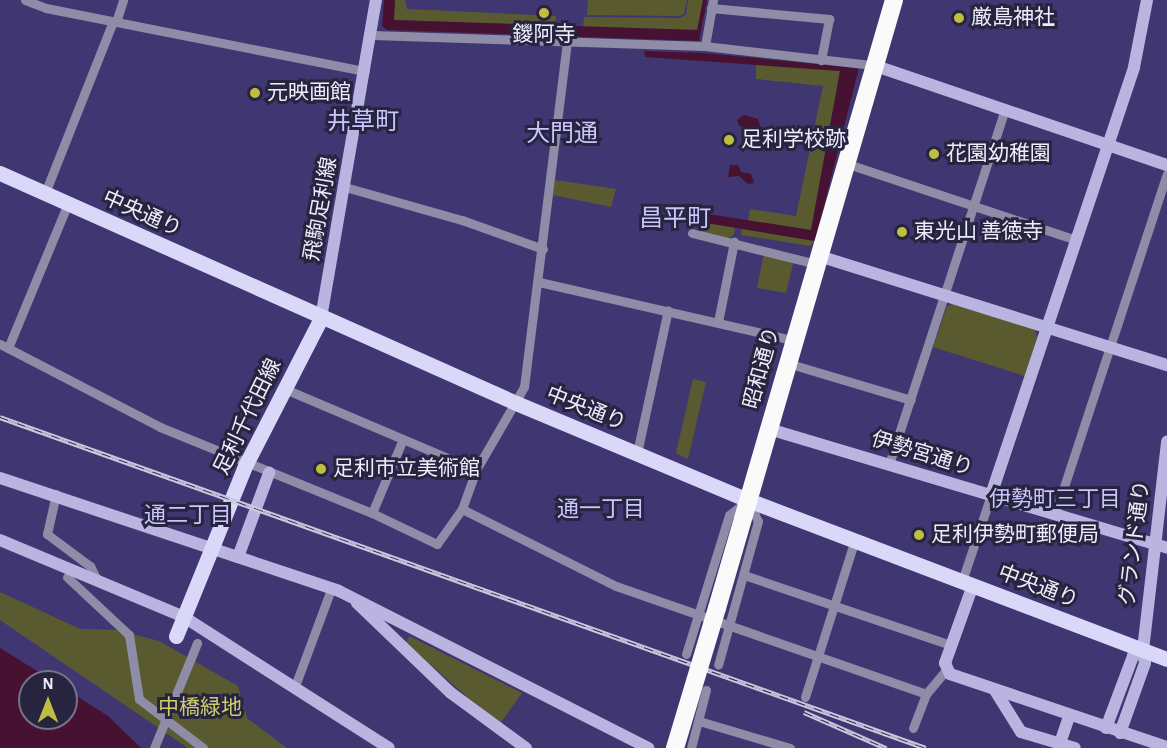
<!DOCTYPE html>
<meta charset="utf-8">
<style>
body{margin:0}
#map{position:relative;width:1167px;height:748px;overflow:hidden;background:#403772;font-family:"Alegreya Sans","Noto Sans JP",sans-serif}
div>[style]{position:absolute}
.green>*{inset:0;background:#5a5a30}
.water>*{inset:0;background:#471231}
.street>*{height:9px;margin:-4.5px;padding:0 4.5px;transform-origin:4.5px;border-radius:4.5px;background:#8e8ca7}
.secondary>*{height:12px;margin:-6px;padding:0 6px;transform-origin:6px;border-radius:6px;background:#b9b5e0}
.primary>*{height:15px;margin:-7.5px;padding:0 7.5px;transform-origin:7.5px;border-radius:7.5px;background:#dad8f9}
.highway>*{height:18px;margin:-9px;padding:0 9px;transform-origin:9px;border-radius:9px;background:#fafafa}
.rail>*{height:5px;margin-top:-2.5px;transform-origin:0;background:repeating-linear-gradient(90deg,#27243f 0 9px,#cac7df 0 18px);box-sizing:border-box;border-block:2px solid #cac7df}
.street-bridge>*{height:9px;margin:-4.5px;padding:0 4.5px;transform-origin:4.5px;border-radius:4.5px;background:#8e8ca7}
.highway-bridge>*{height:18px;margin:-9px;padding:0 9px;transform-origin:9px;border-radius:9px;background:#fafafa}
.dots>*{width:16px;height:16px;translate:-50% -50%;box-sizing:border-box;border:3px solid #27243f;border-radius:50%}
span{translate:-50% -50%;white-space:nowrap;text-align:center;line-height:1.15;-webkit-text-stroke:6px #27243f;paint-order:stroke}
.poi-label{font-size:21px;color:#edecfa}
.left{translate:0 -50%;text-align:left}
.street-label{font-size:21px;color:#edecfa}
.park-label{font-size:21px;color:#cfce6e}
.neighbourhood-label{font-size:22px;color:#cac5fd}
.quarter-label{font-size:24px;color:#cac5fd}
.north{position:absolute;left:18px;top:670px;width:60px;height:60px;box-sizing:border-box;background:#27243f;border:2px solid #76748a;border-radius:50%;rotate:0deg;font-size:16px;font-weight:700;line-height:24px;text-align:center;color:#edecfa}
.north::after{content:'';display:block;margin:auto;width:21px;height:27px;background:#c0be40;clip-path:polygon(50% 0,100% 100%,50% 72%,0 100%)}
</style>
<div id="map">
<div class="green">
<div style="clip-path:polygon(395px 0,405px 0,407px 9px,556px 16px,556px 26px,393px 20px)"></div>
<div style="clip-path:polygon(588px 0,687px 0,684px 14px,680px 16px,587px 15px)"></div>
<div style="clip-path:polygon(688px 0,703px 0,698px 30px,583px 27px,584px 17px,680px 18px,686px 15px)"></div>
<div style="clip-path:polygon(756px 64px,840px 71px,811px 230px,748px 221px,750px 209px,796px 216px,823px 86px,756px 79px)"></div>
<div style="clip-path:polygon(555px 180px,616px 189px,611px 207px,553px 195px)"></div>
<div style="clip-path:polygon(700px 222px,735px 227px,734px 234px,729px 239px,699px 232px)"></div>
<div style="clip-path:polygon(742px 229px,815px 241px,810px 246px,741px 235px)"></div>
<div style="clip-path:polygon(764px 253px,794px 260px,786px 293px,757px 288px)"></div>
<div style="clip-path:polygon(953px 304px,1035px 329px,1037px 338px,1025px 376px,933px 347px,947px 306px)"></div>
<div style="clip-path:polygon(693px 379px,706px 382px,688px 459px,676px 453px)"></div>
<div style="clip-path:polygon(0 592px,80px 629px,117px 630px,159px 641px,238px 686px,247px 718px,287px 748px,188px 748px,0 620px)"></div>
<div style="clip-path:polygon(409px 636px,522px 693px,499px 725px,406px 643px)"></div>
</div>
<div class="water">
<div style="clip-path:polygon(384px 0,395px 0,394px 20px,697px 30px,703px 0,707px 0,699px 41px,387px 30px,382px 26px)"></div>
<div style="clip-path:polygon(644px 51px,703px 53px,859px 68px,815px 241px,700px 222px,702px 213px,811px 230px,840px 71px,645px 57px)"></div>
<div style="clip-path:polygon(744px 115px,758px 119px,762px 131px,739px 126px,737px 120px)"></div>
<div style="clip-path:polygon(730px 165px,738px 165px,741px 172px,751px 174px,754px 183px,748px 184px,739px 176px,728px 177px)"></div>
<div style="clip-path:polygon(0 648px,55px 682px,30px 682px,30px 718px,66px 718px,66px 689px,108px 716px,141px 748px,0 748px)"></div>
</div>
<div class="street">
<div style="left:25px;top:0;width:22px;rotate:21deg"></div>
<div style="left:46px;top:8px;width:325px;rotate:11.2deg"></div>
<div style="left:711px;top:8px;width:119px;rotate:5.3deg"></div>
<div style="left:829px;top:19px;width:42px;rotate:101deg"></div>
<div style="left:116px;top:22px;width:23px;rotate:-72deg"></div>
<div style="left:372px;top:35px;width:333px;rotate:1.9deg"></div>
<div style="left:705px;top:46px;width:169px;rotate:6.5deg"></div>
<div style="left:705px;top:46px;width:47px;rotate:-80.1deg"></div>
<div style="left:845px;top:163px;width:243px;rotate:18.4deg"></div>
<div style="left:345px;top:187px;width:122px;rotate:15.8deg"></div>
<div style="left:462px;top:220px;width:86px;rotate:19.7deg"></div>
<div style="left:45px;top:193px;width:185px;rotate:-68.4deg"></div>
<div style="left:692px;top:233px;width:128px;rotate:14deg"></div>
<div style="left:539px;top:282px;width:261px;rotate:12.9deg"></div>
<div style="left:718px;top:322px;width:82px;rotate:-78.7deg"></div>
<div style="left:0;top:344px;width:180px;rotate:27.4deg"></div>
<div style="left:160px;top:427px;width:229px;rotate:22.1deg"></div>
<div style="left:372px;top:513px;width:72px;rotate:25.5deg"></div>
<div style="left:437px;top:544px;width:43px;rotate:-54.5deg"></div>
<div style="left:462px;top:509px;width:41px;rotate:-70.3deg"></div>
<div style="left:476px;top:470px;width:96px;rotate:-60deg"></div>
<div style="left:524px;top:387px;width:348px;rotate:-82.9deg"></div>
<div style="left:8px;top:348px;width:157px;rotate:-67.5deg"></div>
<div style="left:787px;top:363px;width:129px;rotate:16.6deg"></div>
<div style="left:285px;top:389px;width:207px;rotate:23deg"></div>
<div style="left:637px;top:453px;width:146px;rotate:-77.8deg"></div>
<div style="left:889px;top:464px;width:373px;rotate:-71.9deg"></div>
<div style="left:56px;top:494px;width:41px;rotate:102.7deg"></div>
<div style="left:47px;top:534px;width:54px;rotate:36.7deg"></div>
<div style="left:90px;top:566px;width:13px;rotate:63deg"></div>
<div style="left:462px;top:509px;width:172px;rotate:26.6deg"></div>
<div style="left:616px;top:586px;width:328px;rotate:19.2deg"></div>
<div style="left:372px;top:513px;width:80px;rotate:-67.3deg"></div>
<div style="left:1055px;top:514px;width:358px;rotate:-71.8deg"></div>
<div style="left:744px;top:575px;width:219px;rotate:18.7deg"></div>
<div style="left:67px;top:577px;width:85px;rotate:43.1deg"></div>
<div style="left:129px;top:635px;width:65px;rotate:81.1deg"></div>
<div style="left:139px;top:699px;width:81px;rotate:37.4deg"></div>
<div style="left:962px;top:581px;width:91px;rotate:-71.4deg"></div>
<div style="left:193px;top:653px;width:11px;rotate:-68deg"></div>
<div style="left:686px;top:654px;width:145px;rotate:-72.8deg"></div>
<div style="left:729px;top:515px;width:24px;rotate:-38deg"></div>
<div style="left:748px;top:500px;width:23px;rotate:65deg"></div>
<div style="left:758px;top:521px;width:149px;rotate:105.5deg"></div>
<div style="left:295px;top:686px;width:103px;rotate:-69.6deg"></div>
<div style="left:805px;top:697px;width:166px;rotate:-72.4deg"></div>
<div style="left:699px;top:721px;width:95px;rotate:16.5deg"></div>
<div style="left:913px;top:728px;width:36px;rotate:-69deg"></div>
<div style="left:926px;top:694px;width:31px;rotate:-50deg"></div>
<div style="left:691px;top:748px;width:60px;rotate:-75.5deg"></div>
</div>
<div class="secondary">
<div style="left:873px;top:65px;width:311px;rotate:18.8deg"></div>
<div style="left:819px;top:256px;width:365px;rotate:17.4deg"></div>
<div style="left:321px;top:318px;width:323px;rotate:-80.2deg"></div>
<div style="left:769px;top:429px;width:415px;rotate:16.6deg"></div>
<div style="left:0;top:478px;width:357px;rotate:18.4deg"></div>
<div style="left:339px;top:591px;width:347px;rotate:26.9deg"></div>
<div style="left:991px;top:495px;width:451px;rotate:-71.5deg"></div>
<div style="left:1134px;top:67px;width:68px;rotate:-79deg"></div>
<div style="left:0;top:540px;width:199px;rotate:22.7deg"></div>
<div style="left:184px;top:617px;width:243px;rotate:32.6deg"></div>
<div style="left:238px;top:557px;width:90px;rotate:-69.7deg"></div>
<div style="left:973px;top:585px;width:83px;rotate:109.7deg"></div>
<div style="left:945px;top:663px;width:12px;rotate:66deg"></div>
<div style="left:950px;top:674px;width:229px;rotate:18.6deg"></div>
<div style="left:357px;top:603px;width:130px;rotate:43.8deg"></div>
<div style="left:451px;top:693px;width:93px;rotate:36.3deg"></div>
<div style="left:996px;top:692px;width:47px;rotate:58deg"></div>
<div style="left:1021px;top:732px;width:56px;rotate:16.5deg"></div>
<div style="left:1106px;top:728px;width:77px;rotate:-69.4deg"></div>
<div style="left:1133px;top:656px;width:12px;rotate:-31deg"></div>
<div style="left:1120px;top:733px;width:74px;rotate:-70.3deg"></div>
<div style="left:1145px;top:663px;width:13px;rotate:-99deg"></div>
<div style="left:1143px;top:650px;width:210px;rotate:-83.4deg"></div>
<div style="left:1060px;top:743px;width:28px;rotate:-71deg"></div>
</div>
<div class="primary">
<div style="left:0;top:173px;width:565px;rotate:24.02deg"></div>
<div style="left:516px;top:403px;width:251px;rotate:22.7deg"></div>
<div style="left:748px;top:500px;width:448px;rotate:20.8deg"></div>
<div style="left:176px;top:636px;width:186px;rotate:-67.9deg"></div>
<div style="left:246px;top:464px;width:164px;rotate:-62.8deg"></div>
</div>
<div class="highway">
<div style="left:717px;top:608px;width:633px;rotate:-73.77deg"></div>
</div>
<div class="rail">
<div style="left:0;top:417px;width:983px;rotate:19.67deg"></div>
<div style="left:804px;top:712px;width:90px;rotate:23.7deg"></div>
</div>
<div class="street-bridge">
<div style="left:154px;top:748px;width:103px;rotate:-67.7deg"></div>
</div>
<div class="highway-bridge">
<div style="left:675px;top:748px;width:146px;rotate:-73.3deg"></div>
</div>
<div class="dots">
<div style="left:544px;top:13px;background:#c0be40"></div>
<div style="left:959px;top:18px;background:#c0be40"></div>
<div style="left:255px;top:93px;background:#c0be40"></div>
<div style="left:729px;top:140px;background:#c0be40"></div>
<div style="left:934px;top:154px;background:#c0be40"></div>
<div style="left:902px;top:232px;background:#c0be40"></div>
<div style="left:321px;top:469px;background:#c0be40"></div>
<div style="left:919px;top:535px;background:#c0be40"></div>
</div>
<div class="poi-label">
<span class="left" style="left:971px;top:18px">厳島神社</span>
<span style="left:544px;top:35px">鑁阿寺</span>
<span class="left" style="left:267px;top:93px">元映画館</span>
<span class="left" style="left:741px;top:140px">足利学校跡</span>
<span class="left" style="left:946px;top:154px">花園幼稚園</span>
<span class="left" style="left:914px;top:232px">東光山 善徳寺</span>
<span class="left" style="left:333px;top:469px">足利市立美術館</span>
<span class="left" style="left:931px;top:535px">足利伊勢町郵便局</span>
</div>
<div class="street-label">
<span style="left:321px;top:209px;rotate:-80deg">飛駒足利線</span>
<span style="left:142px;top:214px;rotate:24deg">中央通り</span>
<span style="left:762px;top:368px;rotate:-75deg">昭和通り</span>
<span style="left:586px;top:409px;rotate:22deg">中央通り</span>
<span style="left:248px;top:417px;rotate:-64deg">足利千代田線</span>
<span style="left:922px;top:454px;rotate:17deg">伊勢宮通り</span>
<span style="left:1135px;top:543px;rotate:-83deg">グランド通り</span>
<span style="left:1038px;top:587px;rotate:21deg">中央通り</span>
</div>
<div class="park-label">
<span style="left:200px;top:708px">中橋緑地</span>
</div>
<div class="neighbourhood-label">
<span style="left:1055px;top:500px">伊勢町三丁目</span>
<span style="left:601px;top:510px">通一丁目</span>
<span style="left:188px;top:516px">通二丁目</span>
</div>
<div class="quarter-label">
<span style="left:363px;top:123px">井草町</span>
<span style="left:562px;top:135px">大門通</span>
<span style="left:675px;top:220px">昌平町</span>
</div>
<div class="north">N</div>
</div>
